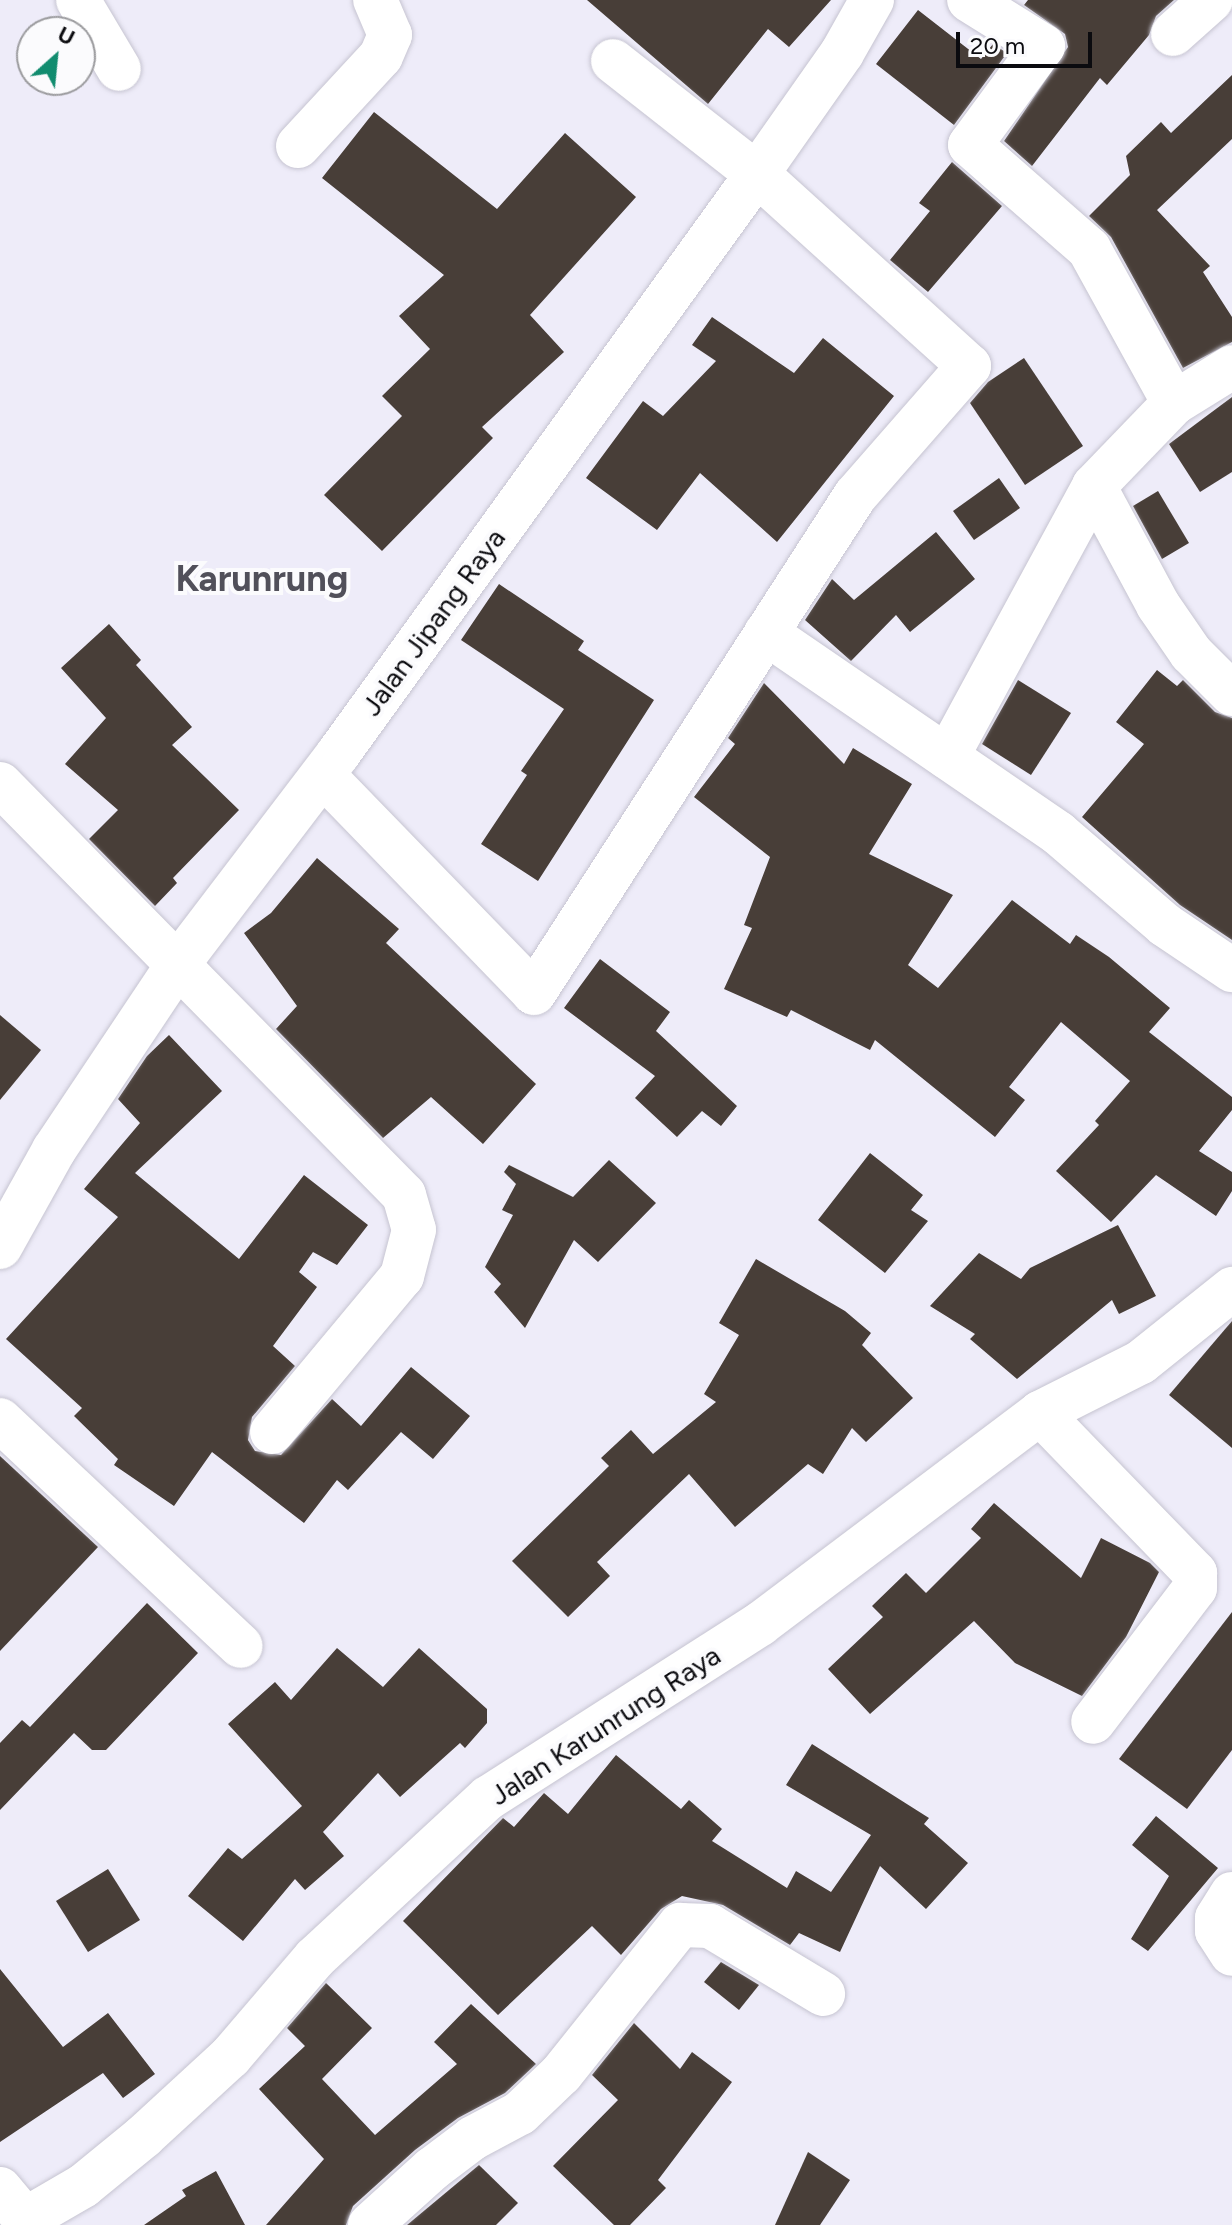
<!DOCTYPE html>
<style>
body{margin:0}
#map{position:relative;width:1232px;height:2225px;overflow:hidden;background:#eeecf9;font-family:Figtree,sans-serif}
div>[style]{position:absolute}
.building>*{inset:0;background:#483e38}
.roads{filter:drop-shadow(0 0 2px #c6c4d1) drop-shadow(0 0 2px #c6c4d1)}
.street>*{height:44px;margin:-22px;padding:0 22px;transform-origin:22px;border-radius:22px;background:#fff}
.secondary>*{height:44px;margin:-22px;padding:0 22px;transform-origin:22px;border-radius:22px;background:#fff}
span{translate:-50% -50%;white-space:nowrap;text-align:center;line-height:1.15;-webkit-text-stroke:8px #fbfbfd;paint-order:stroke}
.street-label{font-size:28px;color:#0b0b0f}
.district-label{font-size:36px;color:#51505a;font-weight:700}
.north{position:absolute;left:16px;top:16px;width:80px;height:80px;box-sizing:border-box;background:#fbfbfd;border:2px solid #9b9b9e;border-radius:50%;rotate:27deg;font-size:22px;font-weight:700;line-height:32px;text-align:center;color:#0b0b0f}
.north::after{content:'';display:block;margin:auto;width:28px;height:36px;background:#118c6f;clip-path:polygon(50% 0,100% 100%,50% 72%,0 100%)}
.scale{position:absolute;left:956px;top:32px;width:136px;height:36px;box-sizing:border-box;border:4px solid #0b0b0f;border-top:0;padding-left:10px;font-size:24px;line-height:28px;white-space:nowrap;color:#0b0b0f;-webkit-text-stroke:6px #fbfbfd;paint-order:stroke}
</style>
<div id="map">
<div class="building">
<div style="clip-path:polygon(587px 0,831px 0,789px 47px,768px 29px,708px 104px)"></div>
<div style="clip-path:polygon(1028px 0,1174px 0,1156px 16px,1149px 35px,1107px 85px,1100px 78px,1032px 166px,1004px 141px,1068px 47px,1065px 34px,1024px 5px)"></div>
<div style="clip-path:polygon(918px 10px,981px 59px,993px 44px,1007px 53px,954px 125px,876px 64px)"></div>
<div style="clip-path:polygon(1232px 75px,1232px 139px,1157px 210px,1210px 266px,1203px 272px,1232px 317px,1232px 342px,1183px 368px,1111px 237px,1089px 216px,1130px 175px,1126px 156px,1161px 122px,1171px 133px)"></div>
<div style="clip-path:polygon(374px 112px,497px 209px,565px 133px,636px 197px,530px 315px,564px 352px,482px 427px,493px 438px,382px 551px,324px 495px,402px 416px,382px 396px,430px 349px,399px 316px,444px 275px,322px 178px)"></div>
<div style="clip-path:polygon(952px 162px,1002px 206px,928px 292px,890px 260px,930px 211px,919px 203px)"></div>
<div style="clip-path:polygon(712px 317px,794px 373px,823px 338px,894px 396px,777px 542px,700px 473px,657px 530px,586px 478px,643px 401px,663px 416px,716px 361px,692px 345px)"></div>
<div style="clip-path:polygon(1024px 358px,1083px 446px,1025px 485px,970px 403px,988px 382px)"></div>
<div style="clip-path:polygon(1232px 397px,1232px 472px,1200px 492px,1169px 444px)"></div>
<div style="clip-path:polygon(999px 478px,1020px 508px,974px 540px,953px 511px)"></div>
<div style="clip-path:polygon(1158px 491px,1189px 543px,1162px 559px,1133px 506px)"></div>
<div style="clip-path:polygon(936px 532px,975px 579px,910px 632px,896px 615px,851px 661px,805px 620px,832px 579px,854px 600px)"></div>
<div style="clip-path:polygon(499px 584px,584px 641px,578px 650px,654px 700px,538px 881px,481px 844px,527px 775px,521px 771px,564px 709px,461px 640px)"></div>
<div style="clip-path:polygon(109px 624px,141px 660px,136px 665px,192px 727px,172px 745px,239px 810px,173px 878px,177px 883px,155px 906px,89px 839px,118px 810px,65px 764px,106px 718px,61px 668px)"></div>
<div style="clip-path:polygon(1157px 670px,1177px 686px,1183px 680px,1215px 712px,1232px 718px,1232px 940px,1180px 905px,1082px 817px,1144px 744px,1116px 722px)"></div>
<div style="clip-path:polygon(1018px 680px,1071px 713px,1031px 775px,982px 744px)"></div>
<div style="clip-path:polygon(764px 683px,844px 764px,853px 748px,912px 784px,869px 854px,953px 895px,908px 965px,938px 988px,1012px 900px,1070px 944px,1076px 935px,1109px 957px,1170px 1008px,1149px 1032px,1232px 1097px,1232px 1110px,1199px 1151px,1232px 1172px,1232px 1191px,1216px 1216px,1156px 1175px,1111px 1222px,1056px 1171px,1099px 1125px,1095px 1121px,1130px 1081px,1061px 1022px,1009px 1087px,1025px 1100px,995px 1137px,875px 1040px,870px 1050px,791px 1010px,787px 1017px,724px 989px,752px 928px,744px 925px,770px 857px,694px 797px,735px 744px,728px 738px)"></div>
<div style="clip-path:polygon(317px 858px,399px 929px,386px 943px,536px 1084px,483px 1144px,431px 1097px,383px 1138px,276px 1029px,297px 1006px,244px 933px,271px 913px)"></div>
<div style="clip-path:polygon(600px 959px,670px 1012px,656px 1031px,737px 1106px,721px 1126px,702px 1111px,677px 1137px,635px 1098px,655px 1076px,564px 1008px)"></div>
<div style="clip-path:polygon(0 1015px,41px 1050px,0 1100px)"></div>
<div style="clip-path:polygon(169px 1035px,222px 1091px,135px 1173px,239px 1259px,304px 1175px,368px 1225px,337px 1265px,313px 1252px,299px 1272px,317px 1287px,273px 1346px,295px 1366px,252px 1417px,248px 1440px,255px 1451px,281px 1455px,332px 1399px,361px 1426px,411px 1367px,470px 1416px,433px 1459px,401px 1432px,348px 1490px,337px 1480px,304px 1523px,212px 1452px,174px 1506px,114px 1465px,118px 1459px,74px 1416px,82px 1408px,6px 1339px,118px 1217px,84px 1189px,140px 1123px,118px 1099px,147px 1056px)"></div>
<div style="clip-path:polygon(870px 1153px,923px 1195px,911px 1210px,928px 1221px,885px 1273px,818px 1220px)"></div>
<div style="clip-path:polygon(609px 1160px,656px 1203px,598px 1262px,574px 1240px,525px 1328px,494px 1292px,501px 1284px,485px 1267px,513px 1215px,502px 1210px,516px 1184px,504px 1172px,509px 1165px,573px 1197px)"></div>
<div style="clip-path:polygon(1118px 1225px,1156px 1296px,1119px 1314px,1112px 1300px,1017px 1379px,970px 1339px,975px 1334px,930px 1306px,979px 1253px,1021px 1279px,1030px 1268px)"></div>
<div style="clip-path:polygon(756px 1259px,845px 1311px,871px 1333px,862px 1345px,913px 1398px,866px 1442px,852px 1428px,823px 1474px,808px 1464px,735px 1527px,689px 1474px,597px 1562px,610px 1576px,568px 1617px,512px 1561px,609px 1466px,601px 1458px,631px 1430px,653px 1454px,716px 1402px,704px 1394px,739px 1335px,719px 1323px)"></div>
<div style="clip-path:polygon(1232px 1321px,1232px 1448px,1169px 1395px)"></div>
<div style="clip-path:polygon(0 1456px,98px 1547px,0 1651px)"></div>
<div style="clip-path:polygon(994px 1503px,1081px 1578px,1101px 1538px,1150px 1563px,1159px 1572px,1126px 1637px,1082px 1696px,1015px 1663px,974px 1621px,870px 1714px,828px 1669px,883px 1617px,872px 1606px,906px 1573px,926px 1593px,981px 1538px,971px 1529px)"></div>
<div style="clip-path:polygon(147px 1603px,198px 1653px,106px 1750px,92px 1750px,74px 1733px,0 1810px,0 1743px,22px 1720px,30px 1727px)"></div>
<div style="clip-path:polygon(1232px 1612px,1232px 1750px,1187px 1809px,1119px 1759px)"></div>
<div style="clip-path:polygon(337px 1648px,383px 1687px,419px 1648px,487px 1709px,487px 1723px,465px 1748px,460px 1743px,400px 1797px,378px 1773px,323px 1832px,344px 1856px,305px 1890px,295px 1879px,243px 1941px,188px 1896px,228px 1848px,242px 1859px,302px 1806px,228px 1724px,275px 1682px,291px 1700px)"></div>
<div style="clip-path:polygon(812px 1744px,929px 1818px,924px 1824px,968px 1863px,926px 1909px,880px 1866px,840px 1952px,799px 1933px,790px 1945px,723px 1905px,682px 1896px,661px 1909px,621px 1955px,592px 1926px,498px 2015px,403px 1921px,503px 1818px,514px 1827px,544px 1793px,568px 1814px,616px 1755px,681px 1809px,689px 1800px,722px 1829px,712px 1841px,787px 1888px,796px 1871px,831px 1892px,871px 1835px,786px 1785px)"></div>
<div style="clip-path:polygon(1156px 1816px,1218px 1868px,1148px 1951px,1131px 1939px,1169px 1876px,1132px 1845px)"></div>
<div style="clip-path:polygon(108px 1869px,140px 1920px,88px 1952px,56px 1901px)"></div>
<div style="clip-path:polygon(721px 1962px,759px 1985px,739px 2010px,704px 1982px)"></div>
<div style="clip-path:polygon(0 1969px,63px 2047px,108px 2013px,155px 2074px,123px 2098px,103px 2073px,0 2142px)"></div>
<div style="clip-path:polygon(326px 1983px,372px 2028px,322px 2079px,375px 2135px,457px 2064px,434px 2042px,471px 2004px,536px 2064px,505px 2093px,458px 2118px,415px 2150px,353px 2206px,346px 2225px,266px 2225px,324px 2159px,259px 2089px,305px 2046px,287px 2028px)"></div>
<div style="clip-path:polygon(634px 2023px,680px 2069px,692px 2052px,732px 2082px,658px 2180px,666px 2188px,630px 2225px,614px 2225px,553px 2166px,618px 2100px,592px 2075px)"></div>
<div style="clip-path:polygon(808px 2152px,850px 2180px,820px 2225px,775px 2225px)"></div>
<div style="clip-path:polygon(479px 2165px,518px 2203px,496px 2225px,407px 2225px)"></div>
<div style="clip-path:polygon(216px 2171px,245px 2225px,144px 2225px,186px 2196px,182px 2190px)"></div>
</div>
<div class="roads">
<div class="street">
<div style="left:78px;top:0;width:80px;rotate:59.3deg"></div>
<div style="left:1173px;top:34px;width:51px;rotate:-41.8deg"></div>
<div style="left:298px;top:146px;width:122px;rotate:-47.3deg"></div>
<div style="left:381px;top:56px;width:23px;rotate:-67deg"></div>
<div style="left:390px;top:35px;width:38px;rotate:-113deg"></div>
<div style="left:1174px;top:403px;width:68px;rotate:-31.8deg"></div>
<div style="left:1094px;top:486px;width:135px;rotate:61.7deg"></div>
<div style="left:1158px;top:605px;width:58px;rotate:55.5deg"></div>
<div style="left:1191px;top:653px;width:58px;rotate:45deg"></div>
<div style="left:766px;top:633px;width:354px;rotate:34.4deg"></div>
<div style="left:1058px;top:833px;width:141px;rotate:40.7deg"></div>
<div style="left:1165px;top:925px;width:81px;rotate:33.9deg"></div>
<div style="left:947px;top:757px;width:308px;rotate:-61.5deg"></div>
<div style="left:1094px;top:486px;width:115px;rotate:-46.1deg"></div>
<div style="left:1174px;top:403px;width:176px;rotate:-118.9deg"></div>
<div style="left:1089px;top:249px;width:158px;rotate:-138.8deg"></div>
<div style="left:970px;top:145px;width:123px;rotate:-53.6deg"></div>
<div style="left:1043px;top:46px;width:87px;rotate:-148.1deg"></div>
<div style="left:323px;top:775px;width:303px;rotate:45.9deg"></div>
<div style="left:534px;top:993px;width:592px;rotate:-57.14deg"></div>
<div style="left:855px;top:496px;width:173px;rotate:-48.8deg"></div>
<div style="left:969px;top:366px;width:286px;rotate:-137.8deg"></div>
<div style="left:757px;top:174px;width:183px;rotate:-141.9deg"></div>
<div style="left:0;top:784px;width:576px;rotate:45.49deg"></div>
<div style="left:404px;top:1195px;width:36px;rotate:74deg"></div>
<div style="left:414px;top:1230px;width:48px;rotate:104.6deg"></div>
<div style="left:402px;top:1276px;width:203px;rotate:129.8deg"></div>
<div style="left:1040px;top:1413px;width:223px;rotate:45.9deg"></div>
<div style="left:1195px;top:1573px;width:15px;rotate:90deg"></div>
<div style="left:1195px;top:1588px;width:168px;rotate:127.3deg"></div>
<div style="left:0;top:1420px;width:330px;rotate:43.2deg"></div>
<div style="left:1232px;top:1894px;width:28px;rotate:122deg"></div>
<div style="left:1217px;top:1918px;width:13px;rotate:90deg"></div>
<div style="left:1217px;top:1931px;width:27px;rotate:57deg"></div>
<div style="left:0;top:2189px;width:47px;rotate:50.2deg"></div>
<div style="left:26px;top:2219px;width:66px;rotate:-30.1deg"></div>
<div style="left:83px;top:2186px;width:79px;rotate:-39.3deg"></div>
<div style="left:144px;top:2136px;width:117px;rotate:-42.6deg"></div>
<div style="left:230px;top:2057px;width:130px;rotate:-49.4deg"></div>
<div style="left:315px;top:1958px;width:236px;rotate:-42.8deg"></div>
<div style="left:488px;top:1798px;width:323px;rotate:-32.6deg"></div>
<div style="left:760px;top:1624px;width:351px;rotate:-37deg"></div>
<div style="left:1040px;top:1413px;width:113px;rotate:-26.8deg"></div>
<div style="left:1141px;top:1362px;width:117px;rotate:-38.7deg"></div>
<div style="left:370px;top:2225px;width:84px;rotate:-42.1deg"></div>
<div style="left:432px;top:2169px;width:51px;rotate:-37.1deg"></div>
<div style="left:473px;top:2138px;width:53px;rotate:-28deg"></div>
<div style="left:520px;top:2113px;width:57px;rotate:-43.6deg"></div>
<div style="left:561px;top:2074px;width:191px;rotate:-51.4deg"></div>
<div style="left:680px;top:1925px;width:30px;rotate:2deg"></div>
<div style="left:710px;top:1926px;width:132px;rotate:31deg"></div>
</div>
<div class="secondary">
<div style="left:0;top:1247px;width:111px;rotate:-60.9deg"></div>
<div style="left:54px;top:1150px;width:224px;rotate:-56.3deg"></div>
<div style="left:178px;top:964px;width:264px;rotate:-52.7deg"></div>
<div style="left:338px;top:754px;width:716px;rotate:-54.16deg"></div>
<div style="left:757px;top:174px;width:148px;rotate:-54.9deg"></div>
<div style="left:842px;top:53px;width:61px;rotate:-60.5deg"></div>
</div>
</div>
<div class="street-label">
<span style="left:433px;top:622px;rotate:-54deg">Jalan Jipang Raya</span>
<span style="left:605px;top:1725px;rotate:-33deg">Jalan Karunrung Raya</span>
</div>
<div class="district-label">
<span style="left:262px;top:579px">Karunrung</span>
</div>
<div class="north">U</div>
<div class="scale">20 m</div>
</div>
